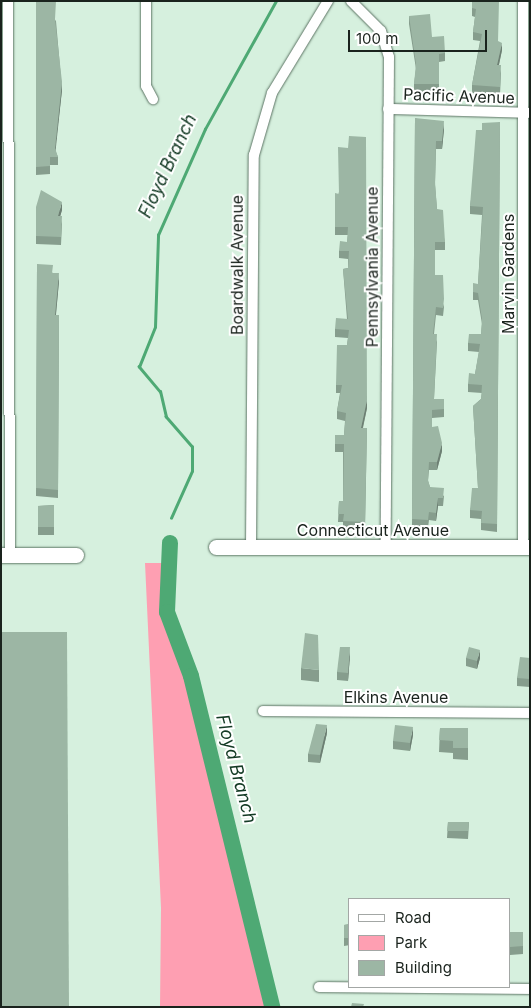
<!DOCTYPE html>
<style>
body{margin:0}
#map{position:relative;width:531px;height:1008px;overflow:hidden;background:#d6f0de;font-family:Inter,sans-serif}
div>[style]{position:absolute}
.green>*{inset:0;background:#fe9fb2}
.stream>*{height:2.5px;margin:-1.25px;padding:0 1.25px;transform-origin:1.25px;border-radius:1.25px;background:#4ea974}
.river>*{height:16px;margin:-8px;padding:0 8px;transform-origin:8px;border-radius:8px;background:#4ea974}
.roads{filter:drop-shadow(0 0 1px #5c7464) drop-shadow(0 0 1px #5c7464)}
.street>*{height:10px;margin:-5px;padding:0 5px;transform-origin:5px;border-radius:5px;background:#fff}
.secondary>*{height:15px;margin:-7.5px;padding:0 7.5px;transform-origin:7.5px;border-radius:7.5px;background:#fff}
.wall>*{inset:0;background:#869d8d}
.shaded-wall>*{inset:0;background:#6d7f73}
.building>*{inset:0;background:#9cb6a4}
span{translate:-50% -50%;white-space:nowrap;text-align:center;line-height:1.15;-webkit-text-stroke:4px #fff;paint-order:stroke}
.street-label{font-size:16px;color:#1a231d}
.water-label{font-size:18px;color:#143b25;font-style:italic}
.frame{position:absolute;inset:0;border:2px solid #1a231d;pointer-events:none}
.legend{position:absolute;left:348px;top:898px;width:162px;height:90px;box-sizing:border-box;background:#fff;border:1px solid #a3a7a5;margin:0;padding:6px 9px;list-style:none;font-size:15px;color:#1a231d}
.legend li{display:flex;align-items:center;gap:10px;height:25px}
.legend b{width:25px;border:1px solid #a3a7a5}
.scale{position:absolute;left:348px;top:30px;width:139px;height:22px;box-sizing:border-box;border:2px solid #1a231d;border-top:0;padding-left:6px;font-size:15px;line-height:18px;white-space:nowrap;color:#1a231d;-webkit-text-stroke:4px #fff;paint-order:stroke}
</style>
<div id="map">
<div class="green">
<div style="clip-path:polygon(145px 563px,171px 563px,175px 620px,196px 682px,275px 1007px,160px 1007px,161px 908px)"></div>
</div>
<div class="stream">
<div style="left:171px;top:518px;width:51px;rotate:-65.9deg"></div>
<div style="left:192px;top:471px;width:24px;rotate:-90deg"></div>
<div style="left:192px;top:447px;width:40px;rotate:-131deg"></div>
<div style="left:166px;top:417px;width:26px;rotate:-103deg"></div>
<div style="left:160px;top:392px;width:33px;rotate:-130deg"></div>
<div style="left:139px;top:367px;width:43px;rotate:-68.2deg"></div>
<div style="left:155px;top:327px;width:92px;rotate:-88.1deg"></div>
<div style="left:158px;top:235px;width:116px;rotate:-66.1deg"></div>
<div style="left:205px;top:129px;width:146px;rotate:-61deg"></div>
</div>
<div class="river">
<div style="left:170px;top:543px;width:69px;rotate:92.5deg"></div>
<div style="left:167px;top:612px;width:68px;rotate:69.4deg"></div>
<div style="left:191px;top:676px;width:341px;rotate:76.2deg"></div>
</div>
<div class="roads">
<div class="street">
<div style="left:8px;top:1px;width:554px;rotate:89.79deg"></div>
<div style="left:146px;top:1px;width:85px;rotate:90deg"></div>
<div style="left:146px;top:86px;width:15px;rotate:62deg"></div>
<div style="left:351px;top:1px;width:42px;rotate:45deg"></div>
<div style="left:381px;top:31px;width:27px;rotate:73deg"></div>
<div style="left:389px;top:57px;width:490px;rotate:90.4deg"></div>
<div style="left:388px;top:109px;width:141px;rotate:1.6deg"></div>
<div style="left:251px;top:547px;width:392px;rotate:-89.6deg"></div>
<div style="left:254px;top:155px;width:65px;rotate:-73.8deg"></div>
<div style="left:272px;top:93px;width:108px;rotate:-58.7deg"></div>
<div style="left:523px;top:547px;width:546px;rotate:-90deg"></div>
<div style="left:263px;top:711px;width:267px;rotate:0.4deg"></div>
<div style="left:319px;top:987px;width:211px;rotate:0.5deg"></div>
</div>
<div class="secondary">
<div style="left:216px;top:547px;width:314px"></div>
<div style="left:1px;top:555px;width:75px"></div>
</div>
</div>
<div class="wall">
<div style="clip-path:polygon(36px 1px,56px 21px,62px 90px,55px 150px,58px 157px,58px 165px,50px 165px,50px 174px,36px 175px)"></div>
<div style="clip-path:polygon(472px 1px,498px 42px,502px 50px,499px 65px,501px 73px,500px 95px,472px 93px,472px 85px,480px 41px,473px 40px,473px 32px,475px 17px,472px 16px)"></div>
<div style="clip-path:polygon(409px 16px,432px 37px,445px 53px,445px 61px,439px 62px,439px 92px,414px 92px,414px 84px,416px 69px,409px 24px)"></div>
<div style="clip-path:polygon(415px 118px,444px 129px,442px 149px,436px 149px,435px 185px,437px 209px,445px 242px,445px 250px,435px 250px,435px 275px,444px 307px,443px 316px,436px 315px,434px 334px,437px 342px,434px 399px,444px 399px,444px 417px,432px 418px,432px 427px,442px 451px,437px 470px,429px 470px,428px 481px,430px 487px,444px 496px,443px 506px,438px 506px,436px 521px,429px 520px,428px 528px,412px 527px)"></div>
<div style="clip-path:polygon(500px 122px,497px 532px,481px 530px,481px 519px,470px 518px,470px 510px,478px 488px,473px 406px,481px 399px,482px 393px,468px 392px,468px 384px,475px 374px,479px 352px,468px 351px,468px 343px,481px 334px,482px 324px,478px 300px,473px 300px,473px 292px,478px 284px,482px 215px,470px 214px,470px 206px,482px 130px)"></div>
<div style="clip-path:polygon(348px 148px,367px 408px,363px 428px,367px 428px,365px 530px,343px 529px,343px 522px,338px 522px,339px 501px,343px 501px,343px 452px,335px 452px,335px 444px,344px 435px,345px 421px,337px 419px,337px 411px,340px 393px,336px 393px,336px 385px,347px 345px,348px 338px,335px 337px,335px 329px,347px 319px,343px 269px,348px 268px,348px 259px,339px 258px,339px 251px,347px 242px,348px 235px,335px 235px,335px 211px)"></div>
<div style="clip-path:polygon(36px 207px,62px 210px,60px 216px,62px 224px,61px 245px,36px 244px)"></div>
<div style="clip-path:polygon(37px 264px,53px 273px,59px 281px,56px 315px,59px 315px,58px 498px,36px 496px)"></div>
<div style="clip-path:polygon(54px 505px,54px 535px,38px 535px,38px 506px)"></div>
<div style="clip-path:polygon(350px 655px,348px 681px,337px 680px,337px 672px)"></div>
<div style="clip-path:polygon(466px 658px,480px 658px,477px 669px,466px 666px)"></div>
<div style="clip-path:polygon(530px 658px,530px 687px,517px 686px,517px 678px)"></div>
<div style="clip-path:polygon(301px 668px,319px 670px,319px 682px,301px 680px)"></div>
<div style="clip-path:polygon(440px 728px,468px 728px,468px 760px,453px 759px,453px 753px,439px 752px)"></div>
<div style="clip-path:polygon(327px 733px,320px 763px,308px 762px,308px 754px)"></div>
<div style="clip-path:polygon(413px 735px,410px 751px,393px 749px,393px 741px)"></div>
<div style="clip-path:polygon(448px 822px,469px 822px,468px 839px,447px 838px)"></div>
<div style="clip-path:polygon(350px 924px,350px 945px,344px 946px,344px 925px)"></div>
<div style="clip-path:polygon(510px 932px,523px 932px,523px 954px,510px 955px)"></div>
</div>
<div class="shaded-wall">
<div style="clip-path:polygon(502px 43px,502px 50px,497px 73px,497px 65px)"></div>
<div style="clip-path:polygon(62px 82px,62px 90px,55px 156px,55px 148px)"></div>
<div style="clip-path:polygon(444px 121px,444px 129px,442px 149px,442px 141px)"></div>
<div style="clip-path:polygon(62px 202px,62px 210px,58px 224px,58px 216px)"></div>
<div style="clip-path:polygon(59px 273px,59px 281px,55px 323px,55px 315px)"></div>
<div style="clip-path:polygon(367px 400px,367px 408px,361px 435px,361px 428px)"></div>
<div style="clip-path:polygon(442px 443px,442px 451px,437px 470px,437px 462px)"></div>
<div style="clip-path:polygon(438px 498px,438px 506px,436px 521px,436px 513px)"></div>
<div style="clip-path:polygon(350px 647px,350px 655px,348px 681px,348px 673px)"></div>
<div style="clip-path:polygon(480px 650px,480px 658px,477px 669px,477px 661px)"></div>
<div style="clip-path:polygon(327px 725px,327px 733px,320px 763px,320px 755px)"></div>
<div style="clip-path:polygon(413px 727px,413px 735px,410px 751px,410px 743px)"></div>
</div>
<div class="building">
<div style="clip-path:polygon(36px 1px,56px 1px,55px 19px,62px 82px,55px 148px,58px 157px,50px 157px,50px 166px,36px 167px)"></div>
<div style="clip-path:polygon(472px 1px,499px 1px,498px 41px,502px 43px,497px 65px,501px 65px,500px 87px,472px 85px,482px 34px,473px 32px,476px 9px,472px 8px)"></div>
<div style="clip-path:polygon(430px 14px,432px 37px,444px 36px,445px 53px,439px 54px,439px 84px,414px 84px,416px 64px,409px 16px)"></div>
<div style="clip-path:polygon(415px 118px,444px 121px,442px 141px,436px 141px,435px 182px,437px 209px,443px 210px,445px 242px,435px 242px,435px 275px,443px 275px,444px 299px,443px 308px,436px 307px,433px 334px,437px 334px,434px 399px,444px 399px,444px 409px,432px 410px,432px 427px,438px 426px,442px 443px,437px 462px,429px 462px,428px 480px,430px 487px,444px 488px,443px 498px,438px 498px,436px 513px,429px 512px,428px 520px,412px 519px)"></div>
<div style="clip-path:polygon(500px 122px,497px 524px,481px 523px,482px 511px,470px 510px,472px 488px,478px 488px,473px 406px,481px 399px,482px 385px,468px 384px,469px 373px,475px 374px,480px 344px,468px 343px,469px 334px,481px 334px,482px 319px,478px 293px,473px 292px,473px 283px,478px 284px,483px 207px,470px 206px,476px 130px,482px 130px,482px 123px)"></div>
<div style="clip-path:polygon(349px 136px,366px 137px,367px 400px,361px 428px,367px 428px,365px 522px,343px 521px,344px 514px,338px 514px,339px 501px,343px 501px,344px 444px,335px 444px,335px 435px,344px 435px,346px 413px,337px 411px,342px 385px,336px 385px,337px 345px,347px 345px,349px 330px,335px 329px,336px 318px,348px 319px,343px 269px,348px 268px,349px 251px,339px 251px,340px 241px,347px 242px,348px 227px,335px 227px,335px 193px,339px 194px,338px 147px,348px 148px)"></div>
<div style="clip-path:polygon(41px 190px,62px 202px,58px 216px,62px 216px,61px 237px,36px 236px,36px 207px)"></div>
<div style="clip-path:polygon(37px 264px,53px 265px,52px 273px,59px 273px,55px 315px,59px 315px,58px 490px,36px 488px)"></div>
<div style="clip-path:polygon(54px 505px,54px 527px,38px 527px,38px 506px)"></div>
<div style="clip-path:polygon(1px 632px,67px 632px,69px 1007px,1px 1007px)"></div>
<div style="clip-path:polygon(305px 633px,318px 635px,319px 670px,301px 668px)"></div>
<div style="clip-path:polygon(340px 647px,350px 647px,348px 673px,337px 672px)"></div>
<div style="clip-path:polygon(469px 647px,480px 650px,477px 661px,466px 658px)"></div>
<div style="clip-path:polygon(520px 657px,530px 658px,530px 679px,517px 678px)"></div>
<div style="clip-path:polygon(316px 724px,327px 725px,320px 755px,308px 754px)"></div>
<div style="clip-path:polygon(395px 725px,413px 727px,410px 743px,393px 741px)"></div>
<div style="clip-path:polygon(440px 728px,468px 728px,468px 748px,453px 748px,453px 741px,439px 740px)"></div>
<div style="clip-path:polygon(448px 822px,469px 822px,468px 831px,447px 831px)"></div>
<div style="clip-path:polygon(350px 924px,350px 938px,344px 938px,344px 925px)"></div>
<div style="clip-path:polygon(510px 932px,523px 932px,523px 946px,510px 947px)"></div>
<div style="clip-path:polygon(352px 1003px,364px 1004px,363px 1007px,351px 1007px)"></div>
</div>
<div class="street-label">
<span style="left:459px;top:96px;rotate:2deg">Pacific Avenue</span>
<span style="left:237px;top:265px;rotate:-90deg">Boardwalk Avenue</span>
<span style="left:372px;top:267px;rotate:-90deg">Pennsylvania Avenue</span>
<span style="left:508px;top:274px;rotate:-90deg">Marvin Gardens</span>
<span style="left:373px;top:530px">Connecticut Avenue</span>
<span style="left:396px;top:697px">Elkins Avenue</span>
</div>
<div class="water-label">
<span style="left:168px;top:166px;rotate:-65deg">Floyd Branch</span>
<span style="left:236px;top:769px;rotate:75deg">Floyd Branch</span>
</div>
<div class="frame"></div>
<ul class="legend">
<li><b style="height:6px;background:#fff"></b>Road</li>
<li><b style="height:14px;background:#fe9fb2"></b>Park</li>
<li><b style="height:14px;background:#9cb6a4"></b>Building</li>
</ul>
<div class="scale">100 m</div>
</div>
